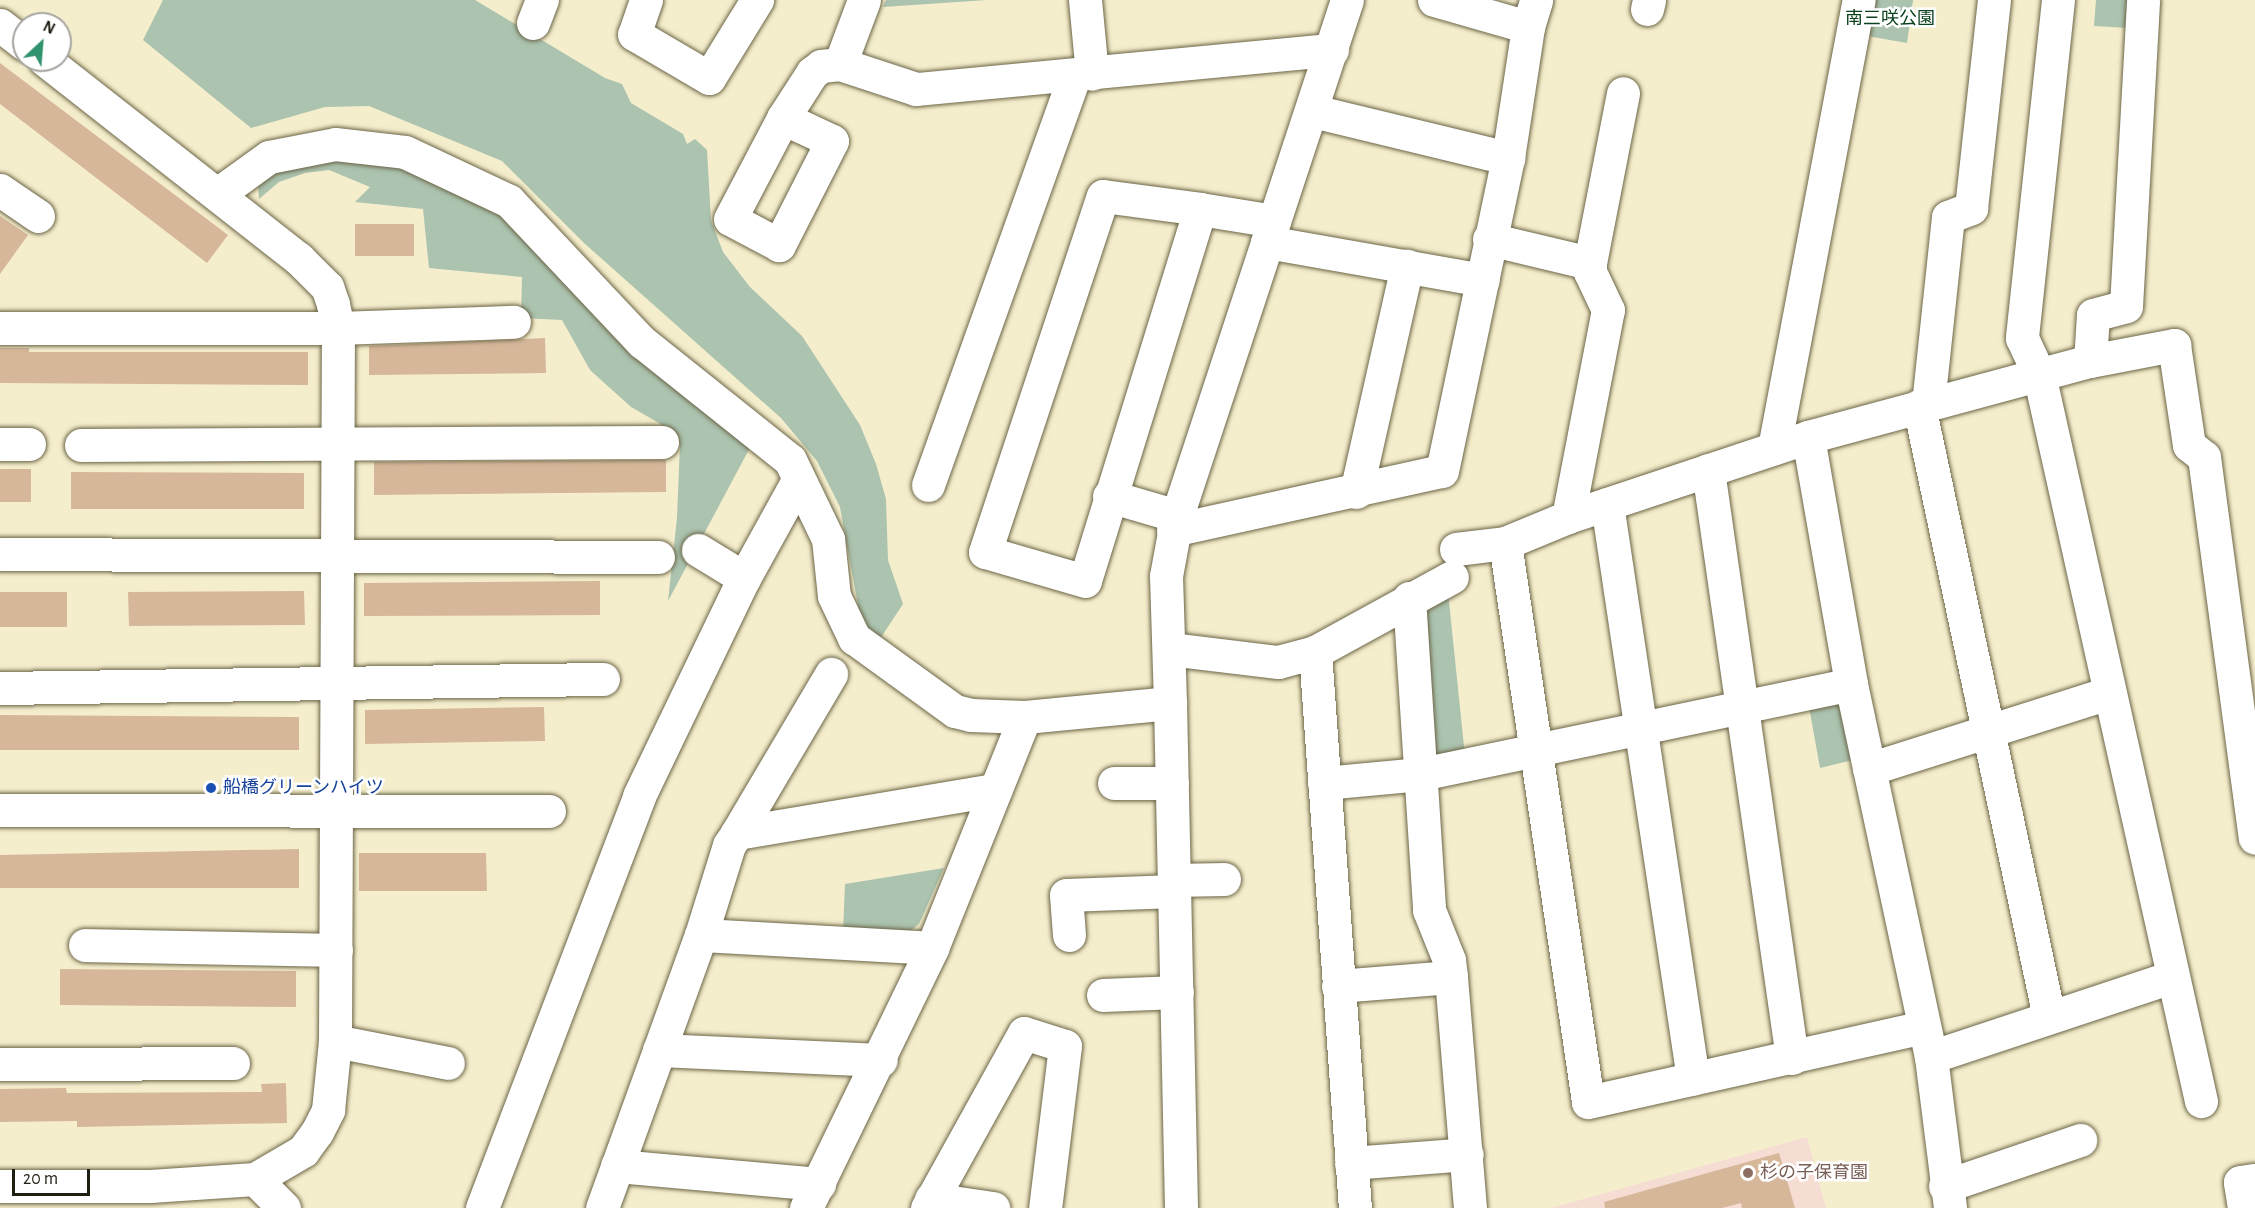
<!DOCTYPE html>
<meta charset="utf-8">
<style>
body{margin:0}
#map{position:relative;width:2255px;height:1208px;overflow:hidden;background:#f5eecc;font-family:"Alegreya Sans","Noto Sans JP",sans-serif}
div>[style]{position:absolute}
.education>*{inset:0;background:#f5ddd3}
.green>*{inset:0;background:#abc3af}
.building>*{inset:0;background:#d6b79a}
.roads{filter:drop-shadow(0 0 2px #6b6547) drop-shadow(0 0 2px #6b6547)}
.minor>*{height:33px;margin:-16.5px;padding:0 16.5px;transform-origin:16.5px;border-radius:16.5px;background:#fff}
.dots>*{width:16px;height:16px;translate:-50% -50%;box-sizing:border-box;border:3px solid #fff;border-radius:50%}
span{translate:-50% -50%;white-space:nowrap;text-align:center;line-height:1.15;-webkit-text-stroke:5px #fff;paint-order:stroke}
.park-label{font-size:18px;color:#0b411c}
.transit-label{font-size:18px;color:#164399}
.left{translate:0 -50%;text-align:left}
.education-label{font-size:18px;color:#785e54}
.north{position:absolute;left:12px;top:12px;width:60px;height:60px;box-sizing:border-box;background:#fff;border:2px solid #a6a5a0;border-radius:50%;rotate:26deg;font-size:16px;font-weight:700;line-height:24px;text-align:center;color:#201d11}
.north::after{content:'';display:block;margin:auto;width:21px;height:27px;background:#30936d;clip-path:polygon(50% 0,100% 100%,50% 72%,0 100%)}
.scale{position:absolute;left:12px;top:1169px;width:78px;height:27px;box-sizing:border-box;border:3px solid #201d11;border-top:0;padding-left:8px;font-size:18px;line-height:21px;white-space:nowrap;color:#201d11;-webkit-text-stroke:4px #fff;paint-order:stroke}
</style>
<div id="map">
<div class="education">
<div style="clip-path:polygon(1807px 1137px,1826px 1208px,1551px 1208px)"></div>
</div>
<div class="green">
<div style="clip-path:polygon(163px 0,475px 0,605px 78px,622px 84px,631px 103px,683px 134px,687px 144px,695px 139px,707px 150px,711px 220px,723px 252px,750px 287px,802px 336px,860px 425px,876px 464px,886px 499px,888px 560px,903px 604px,876px 645px,860px 616px,840px 507px,817px 461px,781px 418px,584px 243px,502px 161px,369px 106px,325px 107px,251px 128px,143px 40px)"></div>
<div style="clip-path:polygon(886px 0,987px 0,883px 7px)"></div>
<div style="clip-path:polygon(1873px 0,1913px 0,1907px 43px,1867px 36px)"></div>
<div style="clip-path:polygon(2096px 0,2131px 0,2128px 28px,2094px 26px)"></div>
<div style="clip-path:polygon(380px 155px,499px 212px,752px 444px,668px 601px,677px 518px,680px 444px,659px 423px,631px 407px,590px 370px,562px 320px,521px 318px,522px 277px,429px 268px,423px 209px,355px 202px,370px 187px,329px 170px,305px 173px,279px 182px,259px 199px,258px 184px,278px 166px)"></div>
<div style="clip-path:polygon(1448px 592px,1465px 756px,1435px 762px,1424px 610px)"></div>
<div style="clip-path:polygon(1837px 696px,1857px 759px,1820px 768px,1808px 701px)"></div>
<div style="clip-path:polygon(944px 868px,919px 924px,904px 936px,843px 933px,845px 884px)"></div>
</div>
<div class="building">
<div style="clip-path:polygon(0 63px,228px 235px,207px 263px,0 104px)"></div>
<div style="clip-path:polygon(0 216px,28px 235px,0 274px)"></div>
<div style="clip-path:polygon(355px 224px,414px 224px,414px 256px,355px 256px)"></div>
<div style="clip-path:polygon(545px 338px,546px 373px,369px 375px,369px 346px)"></div>
<div style="clip-path:polygon(0 348px,29px 348px,29px 352px,308px 352px,308px 385px,0 383px)"></div>
<div style="clip-path:polygon(666px 460px,666px 492px,374px 495px,374px 462px)"></div>
<div style="clip-path:polygon(0 469px,31px 469px,31px 502px,0 502px)"></div>
<div style="clip-path:polygon(71px 472px,304px 473px,304px 509px,71px 509px)"></div>
<div style="clip-path:polygon(600px 581px,600px 615px,364px 616px,364px 583px)"></div>
<div style="clip-path:polygon(304px 591px,305px 625px,129px 626px,128px 592px)"></div>
<div style="clip-path:polygon(0 592px,67px 592px,67px 627px,0 627px)"></div>
<div style="clip-path:polygon(544px 707px,545px 741px,365px 744px,365px 710px)"></div>
<div style="clip-path:polygon(0 715px,299px 717px,299px 750px,0 750px)"></div>
<div style="clip-path:polygon(299px 849px,299px 888px,0 888px,0 855px)"></div>
<div style="clip-path:polygon(359px 853px,486px 853px,487px 891px,359px 891px)"></div>
<div style="clip-path:polygon(60px 969px,296px 971px,296px 1007px,60px 1005px)"></div>
<div style="clip-path:polygon(286px 1083px,287px 1123px,77px 1127px,77px 1121px,0 1122px,0 1089px,66px 1088px,67px 1093px,262px 1092px,261px 1084px)"></div>
<div style="clip-path:polygon(1779px 1153px,1795px 1208px,1742px 1208px,1741px 1203px,1722px 1208px,1605px 1208px,1604px 1202px)"></div>
</div>
<div class="roads">
<div class="minor">
<div style="left:646px;top:0;width:36px;rotate:109deg"></div>
<div style="left:634px;top:34px;width:87px;rotate:30.4deg"></div>
<div style="left:709px;top:78px;width:92px;rotate:-58.4deg"></div>
<div style="left:1085px;top:0;width:74px;rotate:84.6deg"></div>
<div style="left:1434px;top:0;width:98px;rotate:16deg"></div>
<div style="left:2058px;top:0;width:340px;rotate:96.1deg"></div>
<div style="left:2022px;top:338px;width:40px;rotate:65deg"></div>
<div style="left:2039px;top:374px;width:745px;rotate:77.44deg"></div>
<div style="left:1647px;top:9px;width:9px;rotate:-77deg"></div>
<div style="left:533px;top:23px;width:25px;rotate:-69deg"></div>
<div style="left:0;top:25px;width:31px;rotate:38deg"></div>
<div style="left:840px;top:64px;width:68px;rotate:-69.4deg"></div>
<div style="left:1313px;top:111px;width:201px;rotate:13.6deg"></div>
<div style="left:783px;top:118px;width:54px;rotate:25.1deg"></div>
<div style="left:832px;top:141px;width:117px;rotate:117deg"></div>
<div style="left:779px;top:245px;width:55px;rotate:-152deg"></div>
<div style="left:730px;top:219px;width:114px;rotate:-62.3deg"></div>
<div style="left:783px;top:118px;width:54px;rotate:-57.2deg"></div>
<div style="left:812px;top:73px;width:11px;rotate:-38deg"></div>
<div style="left:821px;top:66px;width:19px;rotate:-6deg"></div>
<div style="left:840px;top:64px;width:80px;rotate:18.2deg"></div>
<div style="left:916px;top:89px;width:418px;rotate:-5.4deg"></div>
<div style="left:0;top:190px;width:46px;rotate:34.4deg"></div>
<div style="left:219px;top:193px;width:62px;rotate:-35.8deg"></div>
<div style="left:269px;top:157px;width:67px;rotate:-11.1deg"></div>
<div style="left:335px;top:144px;width:70px;rotate:6.5deg"></div>
<div style="left:405px;top:152px;width:115px;rotate:25.2deg"></div>
<div style="left:509px;top:201px;width:194px;rotate:46.7deg"></div>
<div style="left:642px;top:342px;width:189px;rotate:38.6deg"></div>
<div style="left:790px;top:460px;width:88px;rotate:64.3deg"></div>
<div style="left:828px;top:539px;width:57px;rotate:84deg"></div>
<div style="left:834px;top:596px;width:47px;rotate:64.5deg"></div>
<div style="left:854px;top:638px;width:125px;rotate:35.9deg"></div>
<div style="left:955px;top:711px;width:16px;rotate:14deg"></div>
<div style="left:971px;top:715px;width:54px;rotate:2.1deg"></div>
<div style="left:1025px;top:717px;width:146px;rotate:-5.5deg"></div>
<div style="left:1170px;top:703px;width:127px;rotate:-91.8deg"></div>
<div style="left:1166px;top:576px;width:61px;rotate:-79.6deg"></div>
<div style="left:1177px;top:516px;width:543px;rotate:-71.77deg"></div>
<div style="left:1200px;top:209px;width:389px;rotate:107.2deg"></div>
<div style="left:1085px;top:581px;width:104px;rotate:-163.8deg"></div>
<div style="left:985px;top:552px;width:375px;rotate:-71.7deg"></div>
<div style="left:1103px;top:196px;width:98px;rotate:7.6deg"></div>
<div style="left:1200px;top:209px;width:75px;rotate:9.2deg"></div>
<div style="left:1489px;top:239px;width:104px;rotate:13.4deg"></div>
<div style="left:1267px;top:242px;width:219px;rotate:10deg"></div>
<div style="left:0;top:328px;width:338px"></div>
<div style="left:338px;top:328px;width:176px;rotate:-2deg"></div>
<div style="left:2090px;top:361px;width:46px;rotate:-86.3deg"></div>
<div style="left:2093px;top:315px;width:34px;rotate:-15deg"></div>
<div style="left:2126px;top:306px;width:306px;rotate:-86.8deg"></div>
<div style="left:1928px;top:404px;width:188px;rotate:-83.9deg"></div>
<div style="left:1948px;top:217px;width:25px;rotate:-21deg"></div>
<div style="left:1971px;top:208px;width:209px;rotate:-83.7deg"></div>
<div style="left:1919px;top:406px;width:625px;rotate:77.99deg"></div>
<div style="left:1808px;top:437px;width:251px;rotate:80.1deg"></div>
<div style="left:1851px;top:684px;width:381px;rotate:77.9deg"></div>
<div style="left:1931px;top:1057px;width:152px;rotate:82.8deg"></div>
<div style="left:0;top:444px;width:29px"></div>
<div style="left:81px;top:445px;width:581px;rotate:-0.3deg"></div>
<div style="left:1774px;top:448px;width:456px;rotate:-79.3deg"></div>
<div style="left:1708px;top:470px;width:594px;rotate:81.87deg"></div>
<div style="left:928px;top:485px;width:433px;rotate:-70.3deg"></div>
<div style="left:1356px;top:492px;width:232px;rotate:-77.3deg"></div>
<div style="left:1109px;top:496px;width:71px;rotate:16.4deg"></div>
<div style="left:1607px;top:504px;width:581px;rotate:81.49deg"></div>
<div style="left:1568px;top:517px;width:211px;rotate:-79.1deg"></div>
<div style="left:1608px;top:310px;width:42px;rotate:-115.3deg"></div>
<div style="left:1590px;top:272px;width:9px;rotate:-90deg"></div>
<div style="left:1590px;top:263px;width:173px;rotate:-79deg"></div>
<div style="left:1173px;top:530px;width:275px;rotate:-12.4deg"></div>
<div style="left:1442px;top:471px;width:320px;rotate:-78.1deg"></div>
<div style="left:1508px;top:158px;width:133px;rotate:-81.3deg"></div>
<div style="left:1528px;top:27px;width:28px;rotate:-73deg"></div>
<div style="left:1505px;top:543px;width:565px;rotate:81.55deg"></div>
<div style="left:1588px;top:1102px;width:344px;rotate:-12.6deg"></div>
<div style="left:1456px;top:549px;width:49px;rotate:-7deg"></div>
<div style="left:1505px;top:543px;width:68px;rotate:-22.4deg"></div>
<div style="left:1568px;top:517px;width:253px;rotate:-18.4deg"></div>
<div style="left:1808px;top:437px;width:292px;rotate:-15.1deg"></div>
<div style="left:2090px;top:361px;width:86px;rotate:-10.8deg"></div>
<div style="left:2174px;top:345px;width:101px;rotate:81.5deg"></div>
<div style="left:2189px;top:445px;width:19px;rotate:39deg"></div>
<div style="left:2204px;top:457px;width:384px;rotate:82.4deg"></div>
<div style="left:698px;top:550px;width:54px;rotate:31.3deg"></div>
<div style="left:0;top:554px;width:658px;rotate:0.26deg"></div>
<div style="left:1409px;top:598px;width:313px;rotate:86.3deg"></div>
<div style="left:1429px;top:910px;width:54px;rotate:68.2deg"></div>
<div style="left:1449px;top:960px;width:17px;rotate:83deg"></div>
<div style="left:1451px;top:977px;width:232px;rotate:85.3deg"></div>
<div style="left:1170px;top:649px;width:109px;rotate:6.9deg"></div>
<div style="left:1278px;top:662px;width:38px;rotate:-15deg"></div>
<div style="left:1315px;top:652px;width:156px;rotate:-28.7deg"></div>
<div style="left:1315px;top:652px;width:557px;rotate:85.89deg"></div>
<div style="left:0;top:688px;width:603px;rotate:-0.86deg"></div>
<div style="left:1170px;top:703px;width:505px;rotate:88.75deg"></div>
<div style="left:1869px;top:769px;width:252px;rotate:-17.6deg"></div>
<div style="left:1114px;top:783px;width:58px"></div>
<div style="left:1324px;top:783px;width:97px;rotate:-5.3deg"></div>
<div style="left:1421px;top:774px;width:439px;rotate:-11.8deg"></div>
<div style="left:0;top:810px;width:549px;rotate:0.1deg"></div>
<div style="left:737px;top:833px;width:185px;rotate:-59.4deg"></div>
<div style="left:1174px;top:880px;width:50px;rotate:-1.1deg"></div>
<div style="left:701px;top:935px;width:231px;rotate:3.2deg"></div>
<div style="left:1069px;top:935px;width:40px;rotate:-94.3deg"></div>
<div style="left:1066px;top:895px;width:109px;rotate:-2.1deg"></div>
<div style="left:85px;top:945px;width:251px;rotate:1.1deg"></div>
<div style="left:1338px;top:986px;width:113px;rotate:-4.6deg"></div>
<div style="left:1103px;top:995px;width:74px;rotate:-2.3deg"></div>
<div style="left:335px;top:1041px;width:115px;rotate:11deg"></div>
<div style="left:659px;top:1050px;width:222px;rotate:2.6deg"></div>
<div style="left:1931px;top:1057px;width:254px;rotate:-18.4deg"></div>
<div style="left:0;top:1064px;width:233px;rotate:-0.2deg"></div>
<div style="left:1351px;top:1163px;width:116px;rotate:-4.4deg"></div>
<div style="left:617px;top:1166px;width:203px;rotate:5.1deg"></div>
<div style="left:255px;top:1179px;width:41px;rotate:45deg"></div>
<div style="left:0;top:1186px;width:150px"></div>
<div style="left:150px;top:1186px;width:105px;rotate:-3.8deg"></div>
<div style="left:255px;top:1179px;width:56px;rotate:-30.3deg"></div>
<div style="left:303px;top:1151px;width:24px;rotate:-54deg"></div>
<div style="left:317px;top:1132px;width:25px;rotate:-63deg"></div>
<div style="left:328px;top:1110px;width:69px;rotate:-84.2deg"></div>
<div style="left:335px;top:1041px;width:713px;rotate:-89.76deg"></div>
<div style="left:338px;top:328px;width:25px;rotate:-102deg"></div>
<div style="left:333px;top:304px;width:18px;rotate:-109deg"></div>
<div style="left:327px;top:287px;width:40px;rotate:-135deg"></div>
<div style="left:299px;top:259px;width:323px;rotate:-141.9deg"></div>
<div style="left:1945px;top:1186px;width:143px;rotate:-18.8deg"></div>
<div style="left:931px;top:1199px;width:63px;rotate:8.3deg"></div>
<div style="left:482px;top:1208px;width:441px;rotate:-69.1deg"></div>
<div style="left:639px;top:796px;width:242px;rotate:-64.3deg"></div>
<div style="left:744px;top:578px;width:112px;rotate:-61.1deg"></div>
<div style="left:602px;top:1208px;width:290px;rotate:-70.1deg"></div>
<div style="left:701px;top:935px;width:94px;rotate:-72.7deg"></div>
<div style="left:729px;top:845px;width:14px;rotate:-56deg"></div>
<div style="left:737px;top:833px;width:262px;rotate:-9.5deg"></div>
<div style="left:806px;top:1208px;width:289px;rotate:-64.1deg"></div>
<div style="left:932px;top:948px;width:249px;rotate:-68.1deg"></div>
<div style="left:927px;top:1208px;width:200px;rotate:-61deg"></div>
<div style="left:1024px;top:1033px;width:43px;rotate:17.6deg"></div>
<div style="left:1065px;top:1046px;width:163px;rotate:97deg"></div>
<div style="left:2244px;top:1208px;width:26px;rotate:-99deg"></div>
<div style="left:2240px;top:1182px;width:15px;rotate:-8deg"></div>
</div>
</div>
<div class="dots">
<div style="left:211px;top:788px;background:#1a4fb4"></div>
<div style="left:1748px;top:1173px;background:#8d6e63"></div>
</div>
<div class="park-label">
<span style="left:1890px;top:19px">南三咲公園</span>
</div>
<div class="transit-label">
<span class="left" style="left:223px;top:788px">船橋グリーンハイツ</span>
</div>
<div class="education-label">
<span class="left" style="left:1760px;top:1173px">杉の子保育園</span>
</div>
<div class="north">N</div>
<div class="scale">20 m</div>
</div>
